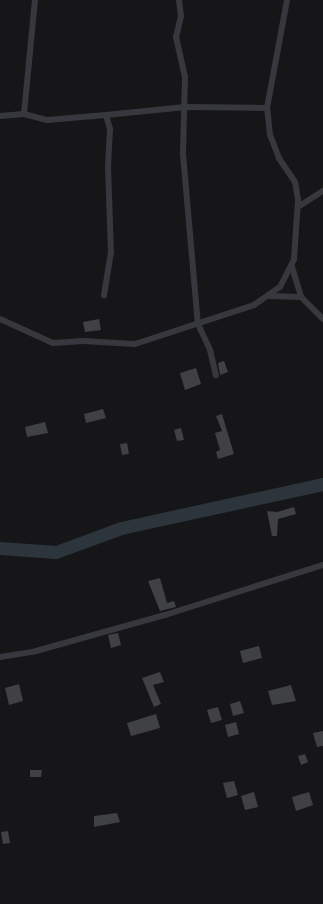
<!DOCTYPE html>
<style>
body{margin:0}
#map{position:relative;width:323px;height:904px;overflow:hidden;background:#161618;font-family:Arial,sans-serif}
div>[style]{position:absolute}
.river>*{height:13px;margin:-6.5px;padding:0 6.5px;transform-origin:6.5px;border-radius:6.5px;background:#2c353c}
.building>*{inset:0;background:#404145}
.street>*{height:6px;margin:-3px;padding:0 3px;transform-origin:3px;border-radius:3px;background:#37383d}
span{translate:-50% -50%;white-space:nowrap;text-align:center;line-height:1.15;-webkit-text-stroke:4px #111113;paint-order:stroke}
</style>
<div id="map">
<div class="river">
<div style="left:0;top:548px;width:56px;rotate:4.1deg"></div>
<div style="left:56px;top:552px;width:69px;rotate:-20.3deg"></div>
<div style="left:121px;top:528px;width:207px;rotate:-12.3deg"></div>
</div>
<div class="building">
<div style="clip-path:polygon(99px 319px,101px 330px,85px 332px,83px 322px)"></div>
<div style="clip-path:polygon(224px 361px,228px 372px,220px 375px,218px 363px)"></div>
<div style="clip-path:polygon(196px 368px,201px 384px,185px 390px,180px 373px)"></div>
<div style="clip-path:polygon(103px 409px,106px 418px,86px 423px,84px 414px)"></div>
<div style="clip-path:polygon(222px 414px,234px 454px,218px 459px,216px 452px,220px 450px,215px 433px,222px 431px,216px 416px)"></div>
<div style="clip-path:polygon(45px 422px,48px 433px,27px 437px,25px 427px)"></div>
<div style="clip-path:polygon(181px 428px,184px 440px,177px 441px,174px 430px)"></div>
<div style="clip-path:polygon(127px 443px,129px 454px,122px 455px,120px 444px)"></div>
<div style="clip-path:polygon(294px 507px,296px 514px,278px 519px,277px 536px,272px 536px,267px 511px,277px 512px)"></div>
<div style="clip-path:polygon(160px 578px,167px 603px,174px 601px,176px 607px,160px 611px,148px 581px)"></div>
<div style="clip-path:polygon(118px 633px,121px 645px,111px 648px,108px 635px)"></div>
<div style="clip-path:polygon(259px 646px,262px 658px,243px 663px,240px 651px)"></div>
<div style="clip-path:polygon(160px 672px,164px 682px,153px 685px,161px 704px,154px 707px,142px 678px)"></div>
<div style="clip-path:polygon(19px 684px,23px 701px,9px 705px,5px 688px)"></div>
<div style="clip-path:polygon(291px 685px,296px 701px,272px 705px,268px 691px)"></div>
<div style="clip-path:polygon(240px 701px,244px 713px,233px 716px,230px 704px)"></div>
<div style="clip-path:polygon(218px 707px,222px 720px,211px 723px,207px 710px)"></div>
<div style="clip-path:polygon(156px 714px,160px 728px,131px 736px,127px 723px)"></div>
<div style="clip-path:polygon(236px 722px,239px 734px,228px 737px,225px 725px)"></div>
<div style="clip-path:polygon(323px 731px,323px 746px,317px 747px,313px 733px)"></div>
<div style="clip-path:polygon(305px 754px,308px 762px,301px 765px,298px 756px)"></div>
<div style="clip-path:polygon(30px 770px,42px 770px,41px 777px,30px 777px)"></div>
<div style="clip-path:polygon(234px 781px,238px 795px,227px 798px,223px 783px)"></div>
<div style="clip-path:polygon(254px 792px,258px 807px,245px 810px,241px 796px)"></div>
<div style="clip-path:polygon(309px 792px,313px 805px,296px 811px,292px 797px)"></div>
<div style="clip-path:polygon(117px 813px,120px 822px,94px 827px,94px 816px)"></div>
<div style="clip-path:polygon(8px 831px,10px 843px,3px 844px,1px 832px)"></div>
</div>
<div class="street">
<div style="left:179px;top:0;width:16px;rotate:83deg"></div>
<div style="left:181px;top:16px;width:22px;rotate:103deg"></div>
<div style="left:176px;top:37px;width:41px;rotate:77.3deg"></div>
<div style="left:185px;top:77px;width:77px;rotate:91.5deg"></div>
<div style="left:183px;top:154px;width:171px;rotate:85deg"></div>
<div style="left:198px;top:324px;width:29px;rotate:65deg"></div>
<div style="left:210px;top:350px;width:26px;rotate:77deg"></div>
<div style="left:24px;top:114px;width:115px;rotate:-84.5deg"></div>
<div style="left:106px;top:115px;width:80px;rotate:-5.7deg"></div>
<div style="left:186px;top:107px;width:81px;rotate:0.7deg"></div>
<div style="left:0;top:116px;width:24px;rotate:-5deg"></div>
<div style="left:24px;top:114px;width:24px;rotate:15deg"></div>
<div style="left:47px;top:120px;width:59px;rotate:-4.8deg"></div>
<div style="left:106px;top:115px;width:15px;rotate:74deg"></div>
<div style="left:110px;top:129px;width:38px;rotate:93deg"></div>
<div style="left:108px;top:167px;width:85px;rotate:88deg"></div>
<div style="left:111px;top:252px;width:44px;rotate:99.2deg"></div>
<div style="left:298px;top:207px;width:30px;rotate:-33deg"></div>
<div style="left:292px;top:267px;width:31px;rotate:73deg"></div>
<div style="left:301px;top:297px;width:31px;rotate:45deg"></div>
<div style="left:270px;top:296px;width:31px;rotate:2deg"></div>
<div style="left:0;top:319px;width:58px;rotate:24.4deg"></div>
<div style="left:53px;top:343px;width:30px;rotate:-4deg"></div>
<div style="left:83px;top:341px;width:52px;rotate:3.3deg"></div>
<div style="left:135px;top:344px;width:125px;rotate:-18.1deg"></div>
<div style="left:254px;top:305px;width:32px;rotate:-35deg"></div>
<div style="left:280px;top:287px;width:31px;rotate:-63deg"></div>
<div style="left:294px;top:259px;width:59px;rotate:-86.1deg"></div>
<div style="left:298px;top:200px;width:18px;rotate:-99deg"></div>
<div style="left:295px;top:182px;width:29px;rotate:-124deg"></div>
<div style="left:279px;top:158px;width:25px;rotate:-111deg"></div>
<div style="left:270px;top:135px;width:27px;rotate:-96deg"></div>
<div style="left:267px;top:108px;width:110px;rotate:-79.5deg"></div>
<div style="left:0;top:657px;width:36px;rotate:-9deg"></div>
<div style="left:36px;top:651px;width:134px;rotate:-15.6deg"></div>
<div style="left:165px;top:615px;width:166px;rotate:-17.6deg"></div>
</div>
</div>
